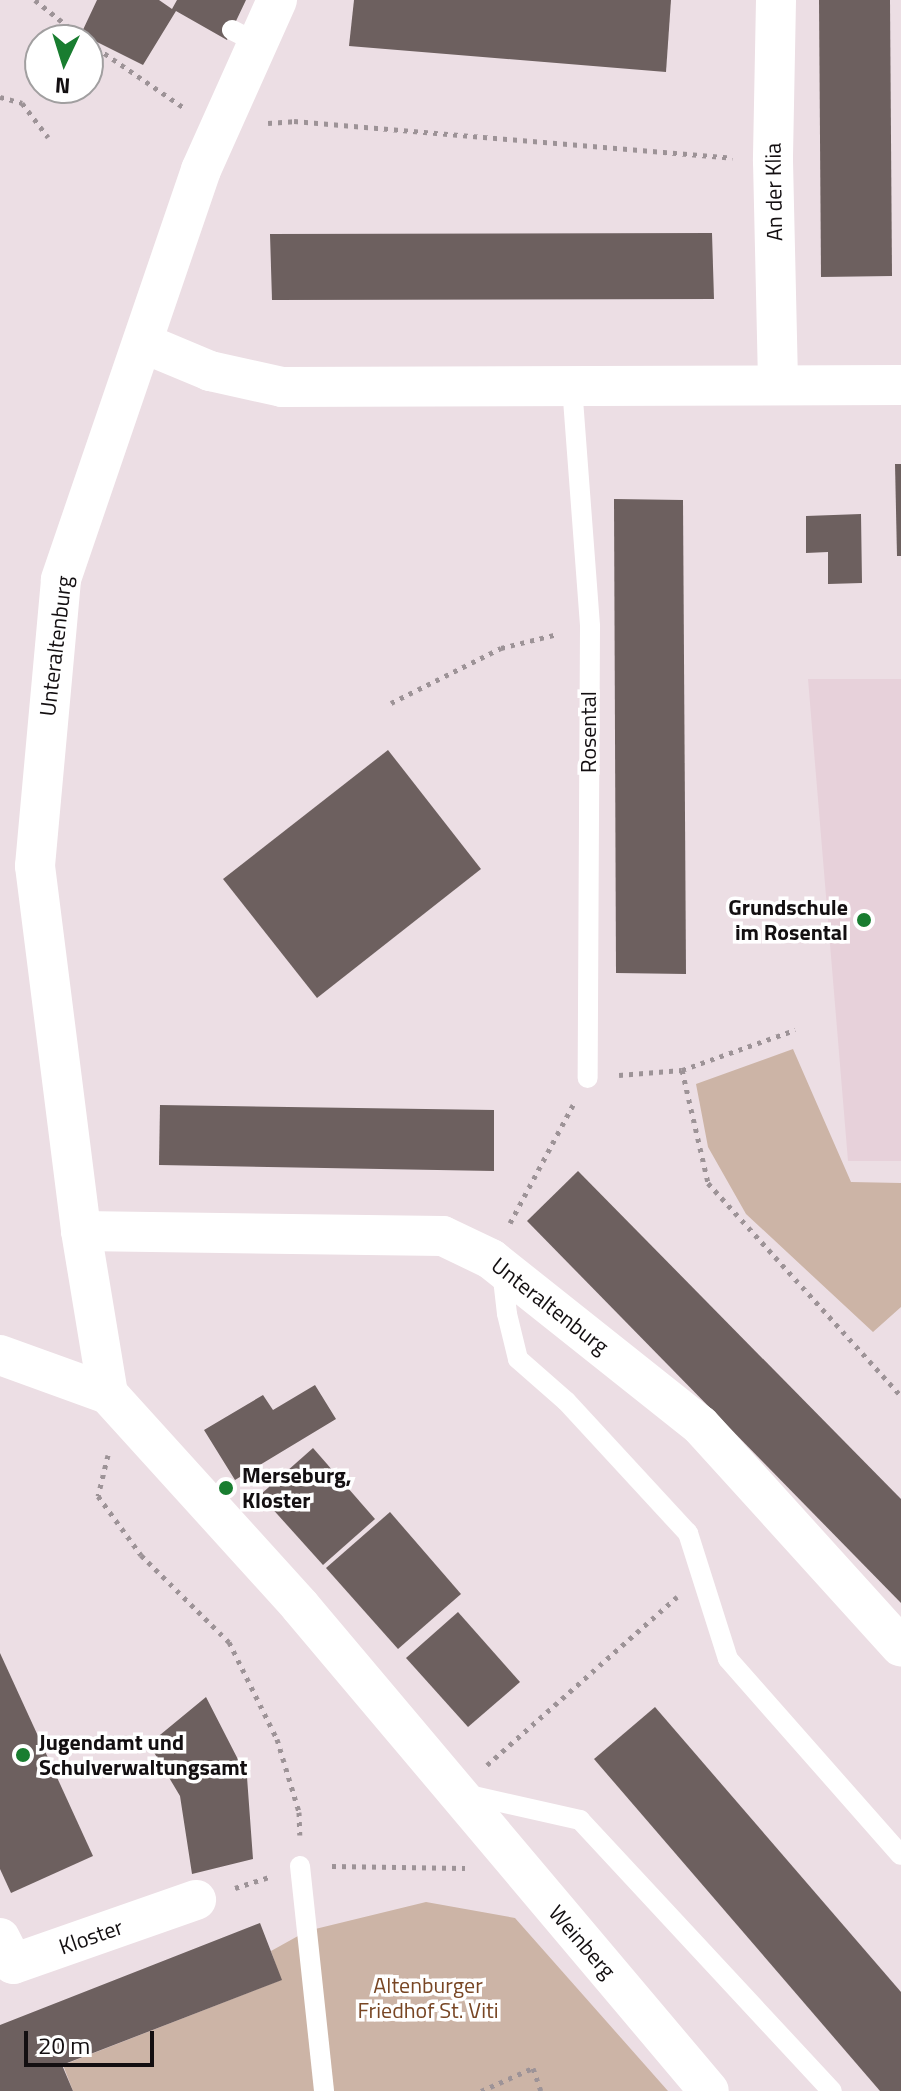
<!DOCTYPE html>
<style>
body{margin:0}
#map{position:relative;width:901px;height:2091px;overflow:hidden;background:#ecdee4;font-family:"Titillium Web",sans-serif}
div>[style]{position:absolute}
.built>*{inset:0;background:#e7d1da}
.green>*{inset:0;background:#ccb4a6}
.building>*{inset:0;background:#6d605f}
.path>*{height:5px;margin-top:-2.5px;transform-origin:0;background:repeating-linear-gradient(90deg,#9d9397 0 4px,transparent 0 10px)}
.lane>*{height:20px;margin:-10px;padding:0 10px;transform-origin:10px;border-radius:10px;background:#fff}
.street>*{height:40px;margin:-20px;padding:0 20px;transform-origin:20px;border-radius:20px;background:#fff}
.dots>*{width:22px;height:22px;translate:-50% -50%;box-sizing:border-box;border:4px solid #fff;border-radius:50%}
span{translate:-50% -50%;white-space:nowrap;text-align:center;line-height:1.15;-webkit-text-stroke:7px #fff;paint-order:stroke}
.street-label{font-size:22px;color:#130f11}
.poi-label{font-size:22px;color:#130f11;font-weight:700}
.right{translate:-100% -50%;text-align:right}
.left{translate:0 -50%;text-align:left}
.park-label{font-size:22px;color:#784624}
.north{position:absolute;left:24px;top:24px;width:80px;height:80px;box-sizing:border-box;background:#fff;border:2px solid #a19fa0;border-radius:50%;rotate:184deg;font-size:22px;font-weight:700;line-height:32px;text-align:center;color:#130f11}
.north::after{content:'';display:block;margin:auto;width:28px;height:36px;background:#197d30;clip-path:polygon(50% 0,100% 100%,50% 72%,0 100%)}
.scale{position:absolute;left:24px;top:2031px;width:130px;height:36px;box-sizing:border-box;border:4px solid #130f11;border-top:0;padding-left:10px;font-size:24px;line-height:28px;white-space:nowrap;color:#130f11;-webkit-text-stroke:6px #fff;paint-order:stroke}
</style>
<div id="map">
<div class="built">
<div style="clip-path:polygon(808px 679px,901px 679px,901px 1161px,848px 1161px)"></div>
</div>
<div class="green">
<div style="clip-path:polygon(793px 1049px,851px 1182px,901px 1183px,901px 1307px,873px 1332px,746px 1214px,708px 1147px,696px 1084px)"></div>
<div style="clip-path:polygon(426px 1902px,515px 1918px,668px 2091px,73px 2091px,63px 2065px,281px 1980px,271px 1951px,307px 1931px)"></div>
</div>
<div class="building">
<div style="clip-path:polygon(97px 0,159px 0,172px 9px,177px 0,246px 0,227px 40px,176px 11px,143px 65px,81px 34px)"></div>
<div style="clip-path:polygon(354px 0,671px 0,666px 72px,349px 46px)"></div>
<div style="clip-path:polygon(819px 0,890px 0,892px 276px,821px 277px)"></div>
<div style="clip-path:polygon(712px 233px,714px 299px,272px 300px,270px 234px)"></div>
<div style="clip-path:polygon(895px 464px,901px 464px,901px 556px,897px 556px)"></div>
<div style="clip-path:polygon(614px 499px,683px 500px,686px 974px,616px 973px)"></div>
<div style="clip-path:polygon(861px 514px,862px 583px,828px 584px,828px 552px,806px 553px,806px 516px)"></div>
<div style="clip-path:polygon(388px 750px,481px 869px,317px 998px,223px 879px)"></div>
<div style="clip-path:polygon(160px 1105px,494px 1110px,494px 1171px,159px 1165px)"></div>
<div style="clip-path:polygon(578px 1171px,901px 1499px,901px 1603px,527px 1221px)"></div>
<div style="clip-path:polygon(315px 1385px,336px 1419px,235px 1480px,204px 1430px,263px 1395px,273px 1410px)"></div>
<div style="clip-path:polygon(313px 1448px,375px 1519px,323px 1565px,260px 1495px)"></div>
<div style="clip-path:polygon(390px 1512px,461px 1594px,398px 1649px,326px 1568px)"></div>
<div style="clip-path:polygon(458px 1612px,520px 1682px,468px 1727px,406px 1658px)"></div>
<div style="clip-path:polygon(0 1653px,93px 1856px,11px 1893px,0 1869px)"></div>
<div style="clip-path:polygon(206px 1697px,247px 1777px,253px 1859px,192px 1874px,180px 1796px,149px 1744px)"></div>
<div style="clip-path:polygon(655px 1707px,901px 1992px,901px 2091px,880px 2091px,594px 1759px)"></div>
<div style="clip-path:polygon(260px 1923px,282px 1980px,62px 2065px,73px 2091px,0 2091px,0 2025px)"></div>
</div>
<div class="path">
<div style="left:35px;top:0;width:64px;rotate:38.7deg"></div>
<div style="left:88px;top:42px;width:115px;rotate:34.4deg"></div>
<div style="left:0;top:97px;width:23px;rotate:15deg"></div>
<div style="left:22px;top:103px;width:43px;rotate:52.6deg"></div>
<div style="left:268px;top:123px;width:26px;rotate:-4deg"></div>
<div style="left:294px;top:121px;width:440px;rotate:4.8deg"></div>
<div style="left:391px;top:703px;width:123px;rotate:-26.6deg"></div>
<div style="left:501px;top:648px;width:59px;rotate:-13.8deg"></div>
<div style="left:682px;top:1070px;width:120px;rotate:-19.5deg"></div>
<div style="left:619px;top:1075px;width:63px;rotate:-4.5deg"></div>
<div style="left:682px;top:1070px;width:116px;rotate:77deg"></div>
<div style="left:708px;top:1183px;width:287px;rotate:47.8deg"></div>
<div style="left:510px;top:1223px;width:134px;rotate:-61.9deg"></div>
<div style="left:108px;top:1455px;width:42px;rotate:103.7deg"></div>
<div style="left:98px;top:1496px;width:73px;rotate:53.9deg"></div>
<div style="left:141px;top:1555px;width:124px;rotate:44.7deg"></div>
<div style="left:229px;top:1642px;width:108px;rotate:63.7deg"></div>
<div style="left:277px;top:1739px;width:76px;rotate:73.2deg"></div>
<div style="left:299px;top:1812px;width:23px;rotate:88deg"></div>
<div style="left:487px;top:1765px;width:254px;rotate:-41.5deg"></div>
<div style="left:332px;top:1866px;width:133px;rotate:0.9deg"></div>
<div style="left:235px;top:1888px;width:38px;rotate:-18deg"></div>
<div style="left:481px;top:2091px;width:57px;rotate:-23.9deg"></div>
<div style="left:533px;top:2068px;width:24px;rotate:71deg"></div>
</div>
<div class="lane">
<div style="left:232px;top:30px;width:28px;rotate:27deg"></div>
<div style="left:572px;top:386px;width:241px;rotate:85.7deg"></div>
<div style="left:590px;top:626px;width:452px;rotate:90.3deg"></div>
<div style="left:502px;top:1270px;width:44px;rotate:83.5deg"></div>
<div style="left:507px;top:1314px;width:46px;rotate:76.3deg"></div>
<div style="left:518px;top:1359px;width:64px;rotate:41.2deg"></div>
<div style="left:566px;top:1401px;width:180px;rotate:47.3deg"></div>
<div style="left:688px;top:1533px;width:132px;rotate:72.4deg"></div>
<div style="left:728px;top:1659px;width:261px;rotate:48.6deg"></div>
<div style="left:465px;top:1794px;width:118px;rotate:12.7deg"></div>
<div style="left:580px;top:1820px;width:370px;rotate:47.1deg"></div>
<div style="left:300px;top:1866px;width:226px;rotate:83.9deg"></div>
</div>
<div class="street">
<div style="left:277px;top:0;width:186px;rotate:114.1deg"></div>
<div style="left:201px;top:170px;width:433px;rotate:108.9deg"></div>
<div style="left:61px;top:580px;width:287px;rotate:95.2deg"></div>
<div style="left:35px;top:866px;width:368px;rotate:82.8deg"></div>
<div style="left:81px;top:1231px;width:165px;rotate:80.6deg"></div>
<div style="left:108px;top:1394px;width:286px;rotate:47.8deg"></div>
<div style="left:300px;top:1606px;width:634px;rotate:49.86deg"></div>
<div style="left:776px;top:0;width:161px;rotate:91.1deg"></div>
<div style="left:773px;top:161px;width:224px;rotate:88.7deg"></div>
<div style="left:143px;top:343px;width:73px;rotate:22.7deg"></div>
<div style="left:210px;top:371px;width:74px;rotate:12.5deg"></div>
<div style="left:282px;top:387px;width:619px;rotate:-0.19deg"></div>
<div style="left:81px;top:1231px;width:362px;rotate:0.8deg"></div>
<div style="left:443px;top:1236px;width:53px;rotate:25.6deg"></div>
<div style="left:491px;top:1259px;width:267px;rotate:38.5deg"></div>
<div style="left:700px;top:1425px;width:299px;rotate:47.8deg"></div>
<div style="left:0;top:1355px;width:115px;rotate:19.9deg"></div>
<div style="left:0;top:1938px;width:29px;rotate:63deg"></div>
<div style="left:13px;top:1964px;width:194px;rotate:-19.3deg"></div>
</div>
<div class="dots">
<div style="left:864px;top:920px;background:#197d30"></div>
<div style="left:226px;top:1488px;background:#197d30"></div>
<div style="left:23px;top:1755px;background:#197d30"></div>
</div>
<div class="street-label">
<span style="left:774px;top:192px;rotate:-91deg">An der Klia</span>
<span style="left:56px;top:646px;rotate:-83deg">Unteraltenburg</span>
<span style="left:589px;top:732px;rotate:-90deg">Rosental</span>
<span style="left:550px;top:1306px;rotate:38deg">Unteraltenburg</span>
<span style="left:91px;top:1937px;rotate:-19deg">Kloster</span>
<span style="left:582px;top:1942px;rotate:49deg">Weinberg</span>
</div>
<div class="poi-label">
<span class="right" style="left:848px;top:920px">Grundschule<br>im Rosental</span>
<span class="left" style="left:242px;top:1488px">Merseburg,<br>Kloster</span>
<span class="left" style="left:39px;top:1755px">Jugendamt und<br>Schulverwaltungsamt</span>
</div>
<div class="park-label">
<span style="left:428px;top:1998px">Altenburger<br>Friedhof St. Viti</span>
</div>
<div class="north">N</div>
<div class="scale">20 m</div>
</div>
